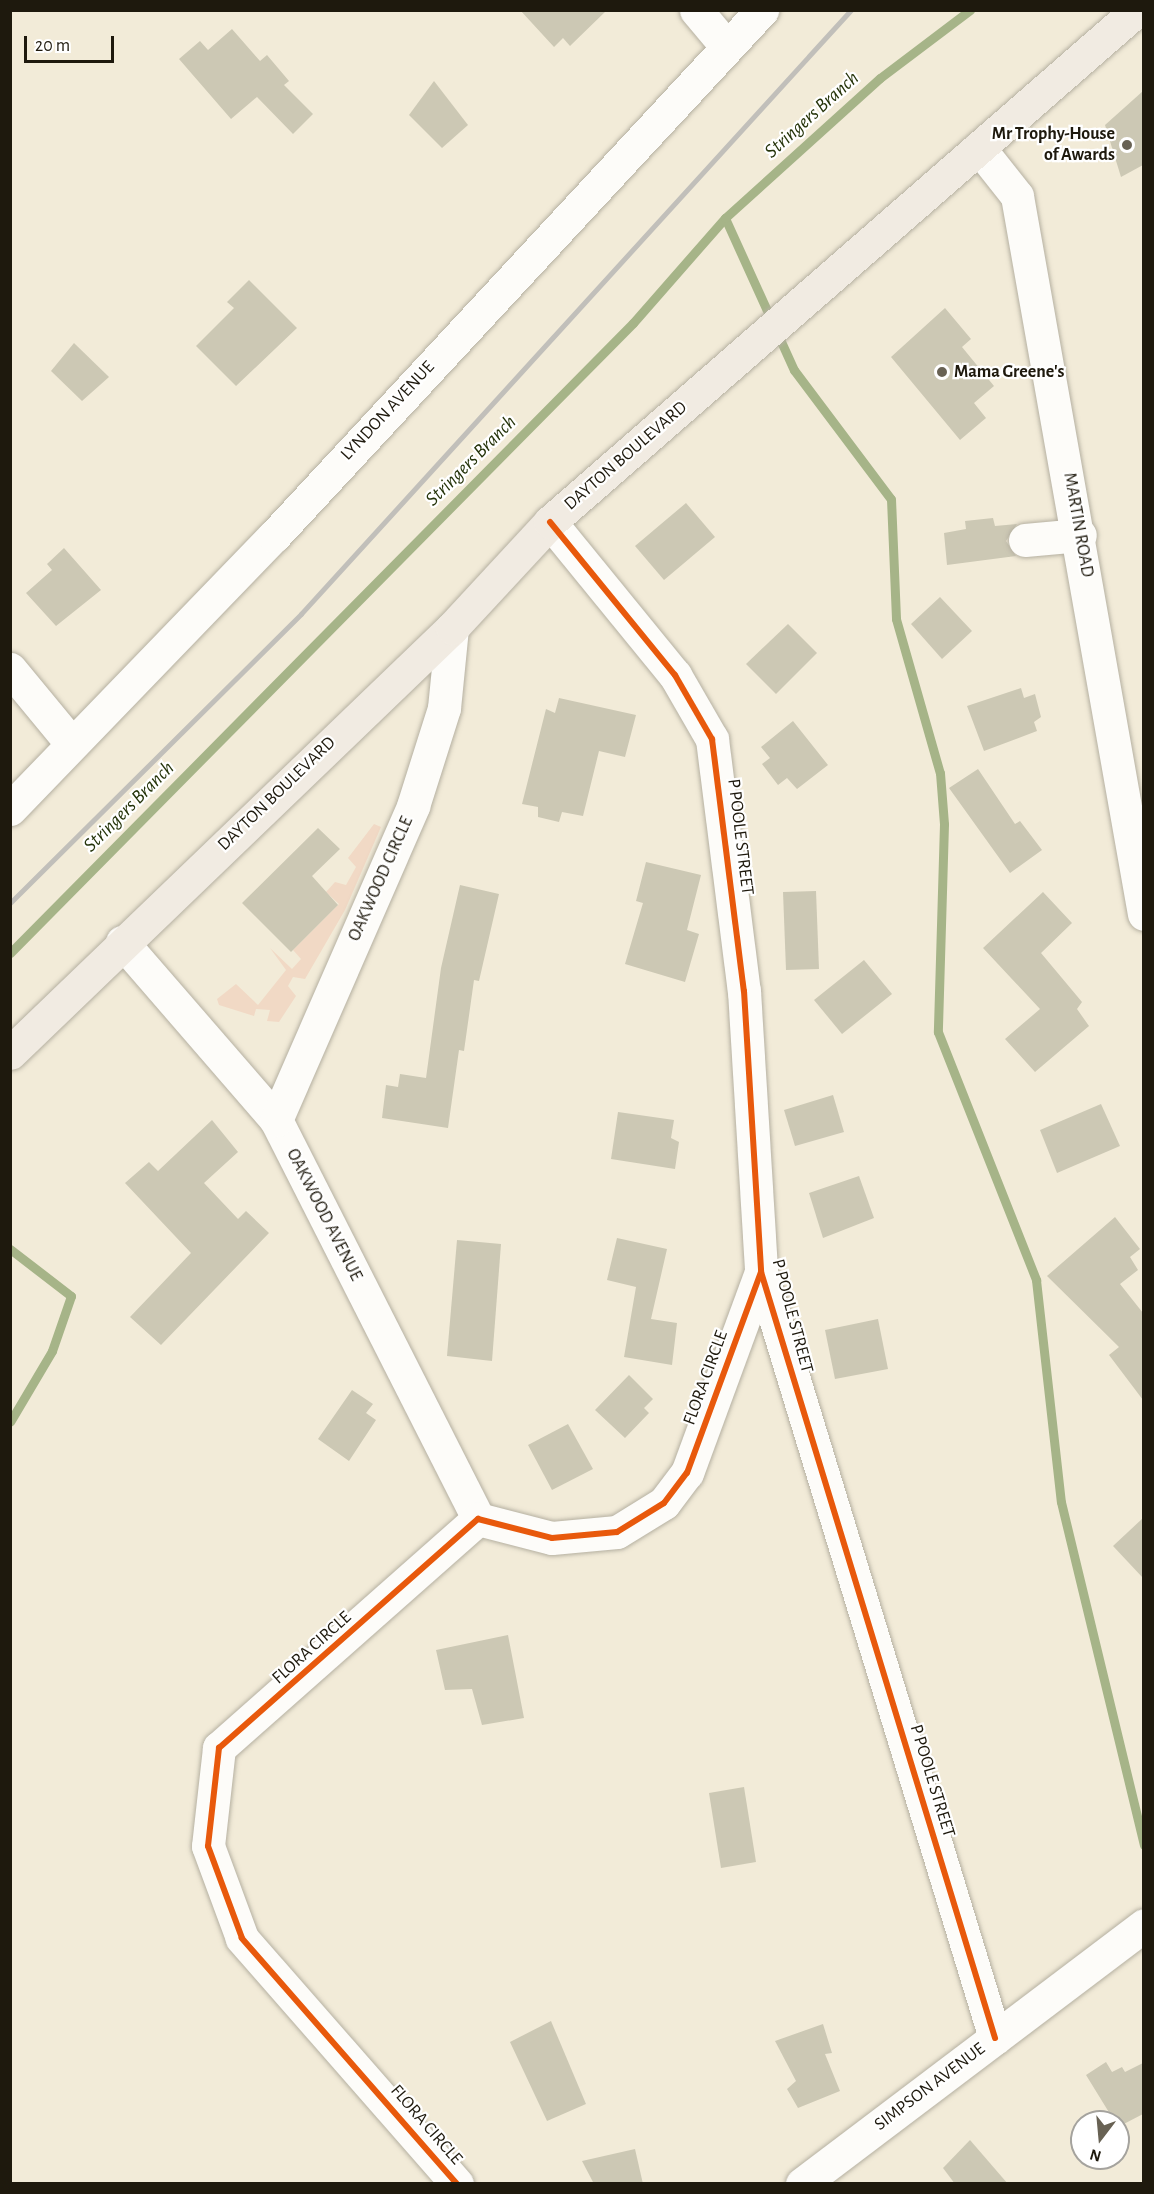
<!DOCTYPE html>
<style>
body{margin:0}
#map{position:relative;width:1154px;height:2194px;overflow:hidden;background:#f2ebd8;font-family:"Alegreya Sans",sans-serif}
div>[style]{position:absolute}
.green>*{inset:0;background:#f1d9c5}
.stream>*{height:9px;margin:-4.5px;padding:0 4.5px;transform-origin:4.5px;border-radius:4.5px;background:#a6b488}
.building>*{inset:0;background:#ccc8b4}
.roads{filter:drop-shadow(0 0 2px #b5b0a1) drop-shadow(0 0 2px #b5b0a1)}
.minor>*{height:33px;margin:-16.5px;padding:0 16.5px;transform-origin:16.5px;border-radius:16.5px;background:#fdfcf9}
.major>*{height:33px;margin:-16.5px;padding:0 16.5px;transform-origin:16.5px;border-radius:16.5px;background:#f1ebe2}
.rail>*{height:4.5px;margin:-2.25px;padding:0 2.25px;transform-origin:2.25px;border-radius:2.25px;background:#c1bfba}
.cycleway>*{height:6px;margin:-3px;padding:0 3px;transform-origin:3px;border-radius:3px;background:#e8590c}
.dots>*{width:16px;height:16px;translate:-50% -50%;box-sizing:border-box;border:3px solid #fff;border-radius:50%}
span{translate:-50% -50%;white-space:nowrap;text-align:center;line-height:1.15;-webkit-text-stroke:4.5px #fff;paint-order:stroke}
.poi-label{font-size:18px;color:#1e190d;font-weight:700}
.right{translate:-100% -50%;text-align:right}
.left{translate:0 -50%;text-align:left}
.street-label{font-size:18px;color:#1e190d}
.water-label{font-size:20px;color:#25340a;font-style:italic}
.frame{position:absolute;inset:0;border:12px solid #1e190d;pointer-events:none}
.north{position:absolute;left:1070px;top:2110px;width:60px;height:60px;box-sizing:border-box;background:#fff;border:2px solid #a5a39e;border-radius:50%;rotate:196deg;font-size:16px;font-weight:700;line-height:24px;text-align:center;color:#1e190d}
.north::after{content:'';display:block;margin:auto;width:21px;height:27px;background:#686254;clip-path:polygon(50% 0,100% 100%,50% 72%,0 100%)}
.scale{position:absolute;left:24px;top:36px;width:90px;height:27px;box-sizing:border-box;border:3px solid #1e190d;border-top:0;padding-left:8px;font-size:18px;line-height:21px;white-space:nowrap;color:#1e190d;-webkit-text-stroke:4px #fff;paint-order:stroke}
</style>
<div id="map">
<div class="green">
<div style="clip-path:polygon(374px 824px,381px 827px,345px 910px,305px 979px,293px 977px,288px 986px,296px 996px,279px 1022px,267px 1021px,270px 1010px,256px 1009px,254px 1016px,219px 1005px,217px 999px,236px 984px,258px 1005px,286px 970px,270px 948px,292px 969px,301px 959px,293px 950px,339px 904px,326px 892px,335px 882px,346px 885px,356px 867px,348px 858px)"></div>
</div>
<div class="stream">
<div style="left:725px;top:218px;width:167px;rotate:65.6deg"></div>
<div style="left:794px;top:370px;width:161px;rotate:53.1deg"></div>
<div style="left:891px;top:499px;width:120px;rotate:87.6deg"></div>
<div style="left:896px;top:619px;width:160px;rotate:74.1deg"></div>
<div style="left:940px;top:773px;width:51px;rotate:85.5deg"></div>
<div style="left:944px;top:824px;width:208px;rotate:91.7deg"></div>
<div style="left:938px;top:1032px;width:267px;rotate:68.4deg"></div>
<div style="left:1036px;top:1280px;width:223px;rotate:83.6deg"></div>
<div style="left:1061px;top:1502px;width:353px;rotate:76.4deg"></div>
<div style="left:10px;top:953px;width:886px;rotate:-45.32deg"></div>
<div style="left:633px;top:323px;width:140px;rotate:-48.8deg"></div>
<div style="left:725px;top:218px;width:209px;rotate:-42.1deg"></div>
<div style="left:880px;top:78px;width:113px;rotate:-37.1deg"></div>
<div style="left:10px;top:1249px;width:77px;rotate:37.6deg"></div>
<div style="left:71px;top:1296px;width:58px;rotate:109.1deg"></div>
<div style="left:52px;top:1351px;width:82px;rotate:120.6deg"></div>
</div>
<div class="building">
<div style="clip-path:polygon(520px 10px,607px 10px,570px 46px,563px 38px,554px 47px)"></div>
<div style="clip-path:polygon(232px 29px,260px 61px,267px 55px,289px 81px,284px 85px,313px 114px,293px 134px,257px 97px,231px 119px,179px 59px,200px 41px,208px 50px)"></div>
<div style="clip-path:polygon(434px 81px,468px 125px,442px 148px,409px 115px)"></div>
<div style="clip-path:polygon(1143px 91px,1143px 165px,1121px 177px,1105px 125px)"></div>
<div style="clip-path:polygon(249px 280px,297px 328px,236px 386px,196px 346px,234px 308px,227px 302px)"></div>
<div style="clip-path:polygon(945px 308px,971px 339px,962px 347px,994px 386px,974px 403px,986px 418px,960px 440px,891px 357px)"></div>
<div style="clip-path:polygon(74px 343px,109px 377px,82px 401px,51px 371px)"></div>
<div style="clip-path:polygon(686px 503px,715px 537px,664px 580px,635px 546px)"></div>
<div style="clip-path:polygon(993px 518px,995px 526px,1017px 524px,1006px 541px,1016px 556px,947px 565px,944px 533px,966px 529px,965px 521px)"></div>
<div style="clip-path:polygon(64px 548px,101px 590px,56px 626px,26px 593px,52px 570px,47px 564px)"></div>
<div style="clip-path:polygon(940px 597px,972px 631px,942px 659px,911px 624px)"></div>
<div style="clip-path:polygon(788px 624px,817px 653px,776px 694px,746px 664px)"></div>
<div style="clip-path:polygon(1021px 688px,1024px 698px,1035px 694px,1041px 717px,1034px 722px,1037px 731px,984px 751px,967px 706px)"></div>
<div style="clip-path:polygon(559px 698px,636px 715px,625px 757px,599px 751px,583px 816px,562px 812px,559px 822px,538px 817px,538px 807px,522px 804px,546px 709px,555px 713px)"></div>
<div style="clip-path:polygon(793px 721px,828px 765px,797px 789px,787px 778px,778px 785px,762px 764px,770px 758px,761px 747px)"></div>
<div style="clip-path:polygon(978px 769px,1015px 824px,1020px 821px,1042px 850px,1010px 873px,949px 788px)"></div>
<div style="clip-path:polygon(318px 828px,340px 849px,312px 876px,338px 905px,291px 952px,242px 903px)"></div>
<div style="clip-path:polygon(646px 862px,701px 875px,687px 930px,699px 934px,685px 982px,625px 964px,643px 903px,636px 901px)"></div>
<div style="clip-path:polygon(460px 885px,499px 894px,479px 981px,474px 980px,464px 1051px,459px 1050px,448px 1128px,382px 1118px,386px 1085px,398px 1087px,400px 1074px,426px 1078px,441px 968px)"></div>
<div style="clip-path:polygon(816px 891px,819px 969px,786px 970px,783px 892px)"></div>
<div style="clip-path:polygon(1043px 892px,1072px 923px,1041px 953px,1082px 1002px,1077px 1009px,1089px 1026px,1035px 1072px,1005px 1039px,1040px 1009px,983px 948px)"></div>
<div style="clip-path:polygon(864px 960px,892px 994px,842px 1034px,814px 1000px)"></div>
<div style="clip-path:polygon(833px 1095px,844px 1132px,795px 1146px,784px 1110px)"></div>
<div style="clip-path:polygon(1101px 1104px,1120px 1146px,1057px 1173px,1040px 1130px)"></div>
<div style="clip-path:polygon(618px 1112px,674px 1120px,671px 1138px,679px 1142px,675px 1169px,611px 1159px)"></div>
<div style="clip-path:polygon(212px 1120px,238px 1152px,204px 1183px,238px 1219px,246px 1211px,269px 1233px,161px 1345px,130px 1317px,191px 1253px,125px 1183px,149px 1162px,158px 1171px)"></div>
<div style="clip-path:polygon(859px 1176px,874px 1218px,823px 1238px,809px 1193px)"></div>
<div style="clip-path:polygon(1115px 1217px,1140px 1249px,1130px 1257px,1138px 1270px,1120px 1284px,1143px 1313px,1143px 1400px,1109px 1355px,1119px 1347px,1047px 1276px)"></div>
<div style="clip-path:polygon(617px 1238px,667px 1249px,651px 1319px,677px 1323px,672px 1365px,624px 1357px,636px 1287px,607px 1280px)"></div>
<div style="clip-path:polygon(457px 1240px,501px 1244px,492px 1361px,447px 1356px)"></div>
<div style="clip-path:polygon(878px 1319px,888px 1369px,835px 1379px,825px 1330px)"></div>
<div style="clip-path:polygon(629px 1375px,653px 1399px,644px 1408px,649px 1413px,625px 1438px,595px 1410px)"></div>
<div style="clip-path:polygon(352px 1390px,373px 1404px,366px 1413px,376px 1420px,349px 1461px,318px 1439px)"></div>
<div style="clip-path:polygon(568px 1424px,593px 1469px,552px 1490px,528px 1445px)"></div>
<div style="clip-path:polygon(1143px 1518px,1143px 1578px,1113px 1546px)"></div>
<div style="clip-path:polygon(508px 1635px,524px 1718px,482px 1725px,472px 1689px,445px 1690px,436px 1650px)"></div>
<div style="clip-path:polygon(744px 1787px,756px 1862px,721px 1868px,709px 1793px)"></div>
<div style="clip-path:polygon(551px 2021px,586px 2104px,547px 2121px,510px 2042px)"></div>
<div style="clip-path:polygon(823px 2024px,832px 2053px,825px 2054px,840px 2091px,798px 2108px,787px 2089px,796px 2081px,775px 2041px)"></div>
<div style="clip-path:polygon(1106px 2062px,1112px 2072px,1122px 2067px,1125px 2072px,1143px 2063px,1143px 2114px,1118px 2127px,1086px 2075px)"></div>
<div style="clip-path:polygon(970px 2140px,1008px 2184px,955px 2184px,943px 2168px)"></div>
<div style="clip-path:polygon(635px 2149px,643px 2184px,594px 2184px,582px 2161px)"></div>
</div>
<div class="roads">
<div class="minor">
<div style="left:696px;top:10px;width:48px;rotate:50deg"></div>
<div style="left:979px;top:148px;width:61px;rotate:51.6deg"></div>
<div style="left:1017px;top:196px;width:729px;rotate:79.97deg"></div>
<div style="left:550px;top:522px;width:198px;rotate:50.8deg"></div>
<div style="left:675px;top:675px;width:74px;rotate:60deg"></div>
<div style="left:712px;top:739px;width:254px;rotate:82.8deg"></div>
<div style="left:744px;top:991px;width:282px;rotate:86.5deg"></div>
<div style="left:761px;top:1272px;width:801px;rotate:73.01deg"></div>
<div style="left:1025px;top:540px;width:55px;rotate:-5.2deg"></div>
<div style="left:10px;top:669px;width:96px;rotate:50.5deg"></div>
<div style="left:10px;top:809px;width:380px;rotate:-46deg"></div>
<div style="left:274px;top:536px;width:718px;rotate:-47.15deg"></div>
<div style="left:122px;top:942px;width:235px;rotate:49.1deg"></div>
<div style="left:276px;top:1120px;width:447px;rotate:63.1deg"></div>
<div style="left:276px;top:1120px;width:343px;rotate:-66.4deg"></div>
<div style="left:413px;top:806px;width:103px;rotate:-72.4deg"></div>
<div style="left:444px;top:708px;width:80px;rotate:-84.3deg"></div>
<div style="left:457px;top:2184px;width:327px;rotate:-131.2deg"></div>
<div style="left:242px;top:1938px;width:98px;rotate:-110.3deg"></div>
<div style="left:208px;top:1846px;width:99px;rotate:-83.6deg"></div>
<div style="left:219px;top:1748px;width:346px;rotate:-41.5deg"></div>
<div style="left:478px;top:1519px;width:76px;rotate:14.4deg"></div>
<div style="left:552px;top:1538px;width:65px;rotate:-5.3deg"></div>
<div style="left:617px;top:1532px;width:55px;rotate:-31.7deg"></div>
<div style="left:664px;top:1503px;width:38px;rotate:-53deg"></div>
<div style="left:687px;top:1473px;width:214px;rotate:-69.8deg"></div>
<div style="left:802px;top:2184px;width:429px;rotate:-37.1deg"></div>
</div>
<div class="major">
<div style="left:10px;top:1053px;width:613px;rotate:-43.88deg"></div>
<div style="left:452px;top:628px;width:144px;rotate:-47.2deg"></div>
<div style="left:550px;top:522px;width:779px;rotate:-41.1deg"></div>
</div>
</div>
<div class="rail">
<div style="left:10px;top:903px;width:410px;rotate:-44.8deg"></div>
<div style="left:301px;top:614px;width:817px;rotate:-47.68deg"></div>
</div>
<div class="cycleway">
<div style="left:550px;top:522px;width:198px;rotate:50.8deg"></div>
<div style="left:675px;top:675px;width:74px;rotate:60deg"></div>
<div style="left:712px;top:739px;width:254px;rotate:82.8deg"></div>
<div style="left:744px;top:991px;width:282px;rotate:86.5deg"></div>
<div style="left:761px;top:1272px;width:801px;rotate:73.01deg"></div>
<div style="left:457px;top:2184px;width:327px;rotate:-131.2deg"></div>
<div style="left:242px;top:1938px;width:98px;rotate:-110.3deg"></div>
<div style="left:208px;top:1846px;width:99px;rotate:-83.6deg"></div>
<div style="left:219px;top:1748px;width:346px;rotate:-41.5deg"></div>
<div style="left:478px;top:1519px;width:76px;rotate:14.4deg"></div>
<div style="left:552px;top:1538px;width:65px;rotate:-5.3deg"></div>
<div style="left:617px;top:1532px;width:55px;rotate:-31.7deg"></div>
<div style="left:664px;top:1503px;width:38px;rotate:-53deg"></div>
<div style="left:687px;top:1473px;width:214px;rotate:-69.8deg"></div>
</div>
<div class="dots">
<div style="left:1127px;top:145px;background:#686254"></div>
<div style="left:942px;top:372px;background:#686254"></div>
</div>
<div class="poi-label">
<span class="right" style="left:1115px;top:145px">Mr Trophy-House<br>of Awards</span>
<span class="left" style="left:954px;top:372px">Mama Greene's</span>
</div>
<div class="street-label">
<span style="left:388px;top:411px;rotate:-47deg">LYNDON AVENUE</span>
<span style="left:626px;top:456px;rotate:-41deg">DAYTON BOULEVARD</span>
<span style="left:1078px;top:525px;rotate:80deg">MARTIN ROAD</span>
<span style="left:277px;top:794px;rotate:-44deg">DAYTON BOULEVARD</span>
<span style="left:740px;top:837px;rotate:83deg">P POOLE STREET</span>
<span style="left:381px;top:879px;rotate:-66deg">OAKWOOD CIRCLE</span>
<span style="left:324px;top:1215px;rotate:63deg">OAKWOOD AVENUE</span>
<span style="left:792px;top:1316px;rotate:75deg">P POOLE STREET</span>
<span style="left:706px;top:1378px;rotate:-70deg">FLORA CIRCLE</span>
<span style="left:312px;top:1648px;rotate:-42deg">FLORA CIRCLE</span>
<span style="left:932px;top:1781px;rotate:73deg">P POOLE STREET</span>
<span style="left:930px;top:2087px;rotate:-37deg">SIMPSON AVENUE</span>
<span style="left:426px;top:2125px;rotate:49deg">FLORA CIRCLE</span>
</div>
<div class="water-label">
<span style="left:812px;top:115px;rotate:-42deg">Stringers Branch</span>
<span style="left:471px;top:461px;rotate:-45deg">Stringers Branch</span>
<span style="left:129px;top:807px;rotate:-45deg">Stringers Branch</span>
</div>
<div class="frame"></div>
<div class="north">N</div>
<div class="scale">20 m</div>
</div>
